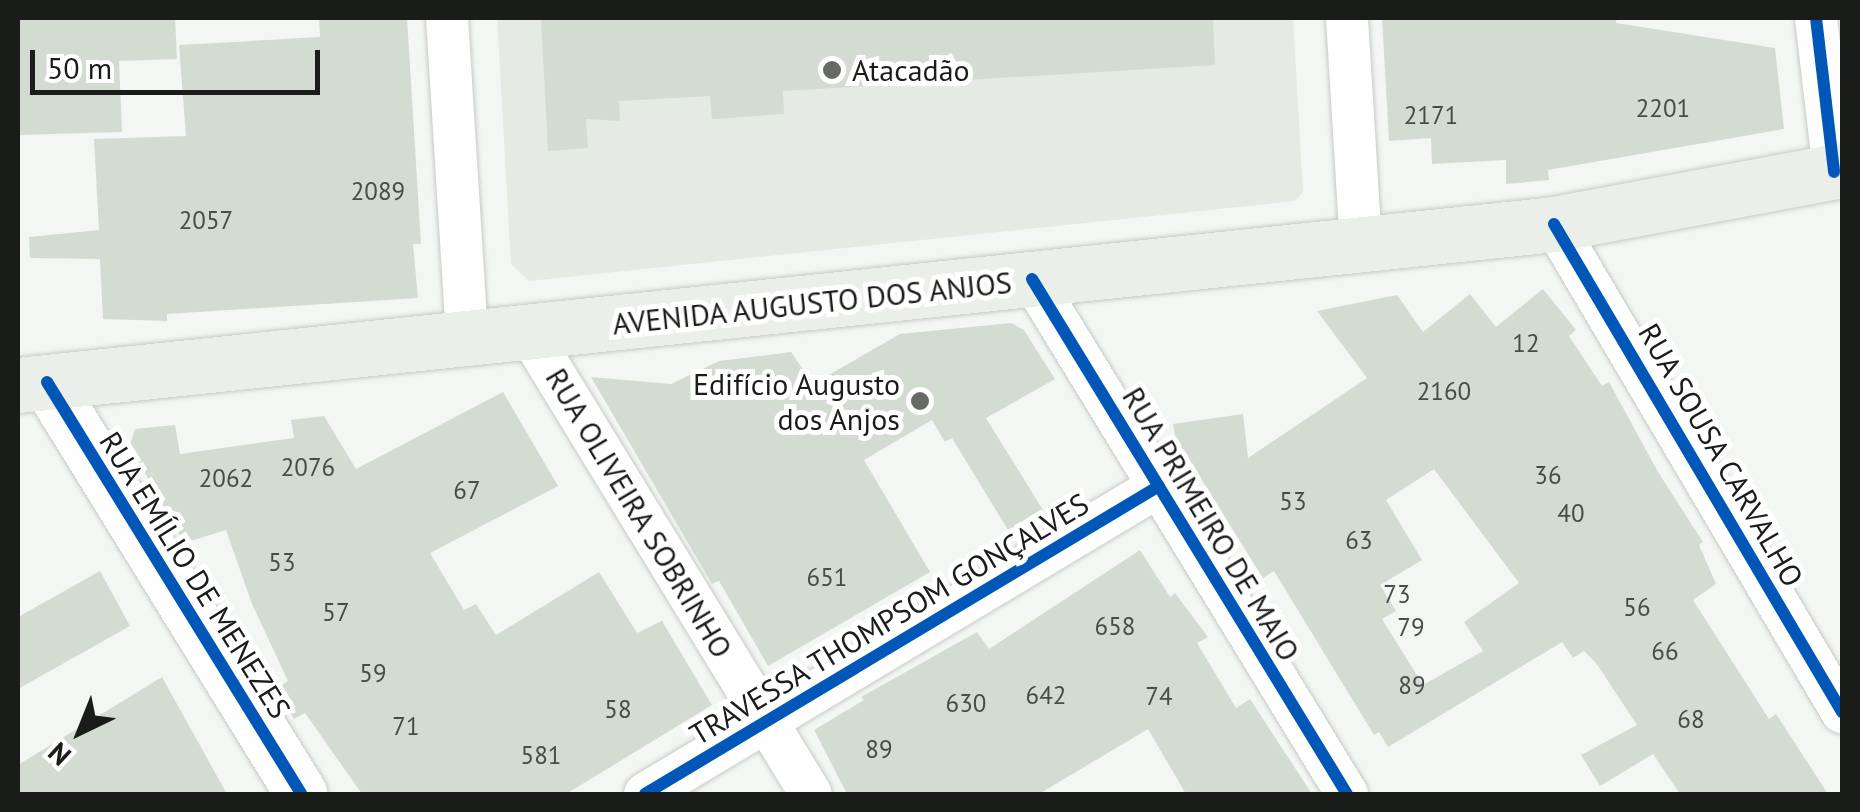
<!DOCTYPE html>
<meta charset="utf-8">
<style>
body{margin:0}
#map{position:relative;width:1860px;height:812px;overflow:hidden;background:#f3f7f3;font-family:"PT Sans",sans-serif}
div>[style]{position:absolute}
.built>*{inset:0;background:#e3ebe2}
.building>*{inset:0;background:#d3dcd1}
.roads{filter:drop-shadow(0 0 2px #c7cac7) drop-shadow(0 0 2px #c7cac7)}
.minor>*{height:42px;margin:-21px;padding:0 21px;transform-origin:21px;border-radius:21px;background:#fdfefd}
.tertiary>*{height:52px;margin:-26px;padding:0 26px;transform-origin:26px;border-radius:26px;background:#fdfefd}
.primary>*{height:55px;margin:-27.5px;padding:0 27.5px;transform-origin:27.5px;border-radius:27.5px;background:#eaf0e9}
.cycleway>*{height:12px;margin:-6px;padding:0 6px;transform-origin:6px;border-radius:6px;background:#0057b8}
.dots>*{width:28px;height:28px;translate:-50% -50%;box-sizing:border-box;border:5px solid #fff;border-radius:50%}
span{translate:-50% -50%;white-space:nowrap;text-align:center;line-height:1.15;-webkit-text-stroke:10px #fff;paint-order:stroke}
.number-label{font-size:25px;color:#484c48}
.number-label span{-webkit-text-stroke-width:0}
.poi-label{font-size:30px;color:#1a1c1a}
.left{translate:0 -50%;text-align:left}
.right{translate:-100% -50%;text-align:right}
.street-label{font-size:30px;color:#1a1c1a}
.frame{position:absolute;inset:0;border:20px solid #1a1c1a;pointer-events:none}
.north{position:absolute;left:30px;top:682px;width:100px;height:100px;-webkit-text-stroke:8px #fff;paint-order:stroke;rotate:223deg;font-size:28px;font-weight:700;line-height:40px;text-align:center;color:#1a1c1a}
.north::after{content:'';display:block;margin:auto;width:35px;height:45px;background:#1a1c1a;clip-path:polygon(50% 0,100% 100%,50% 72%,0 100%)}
.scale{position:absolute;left:30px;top:50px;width:290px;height:45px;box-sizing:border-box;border:5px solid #1a1c1a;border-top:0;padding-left:12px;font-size:30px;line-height:35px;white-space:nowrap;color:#1a1c1a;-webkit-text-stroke:8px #fff;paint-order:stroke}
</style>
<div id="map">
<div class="built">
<div style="clip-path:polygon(497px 18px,1293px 18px,1303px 192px,1295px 201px,529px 281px,511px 264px)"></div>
</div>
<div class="building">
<div style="clip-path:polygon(18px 18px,175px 18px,177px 59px,119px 61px,122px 132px,18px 135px)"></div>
<div style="clip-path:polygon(319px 18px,407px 18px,421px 244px,413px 244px,418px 298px,167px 314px,167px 321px,103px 319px,100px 259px,30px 258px,29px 237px,99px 230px,94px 139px,186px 136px,179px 45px,320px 37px)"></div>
<div style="clip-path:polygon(541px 18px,1213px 18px,1215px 65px,783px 91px,784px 114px,712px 119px,710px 96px,619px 101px,620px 121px,586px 119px,588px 148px,548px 151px)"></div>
<div style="clip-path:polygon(1382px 18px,1617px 18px,1616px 23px,1775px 48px,1784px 129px,1548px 170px,1549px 180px,1506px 184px,1506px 160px,1432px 164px,1431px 138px,1389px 141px)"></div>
<div style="clip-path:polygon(evenodd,1543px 289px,1576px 330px,1569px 336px,1602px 386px,1609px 382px,1658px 472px,1703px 542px,1699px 545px,1716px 584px,1693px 600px,1769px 719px,1776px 714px,1828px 794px,1680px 794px,1653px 754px,1600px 786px,1581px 755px,1637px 725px,1596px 663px,1584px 651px,1573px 658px,1562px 642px,1388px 747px,1379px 732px,1374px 735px,1274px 571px,1263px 578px,1185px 453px,1178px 454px,1173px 424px,1243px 414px,1248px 458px,1367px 378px,1317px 311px,1397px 295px,1423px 332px,1470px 294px,1496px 327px,1543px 289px,1434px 469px,1519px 583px,1464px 622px,1483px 651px,1423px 685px,1382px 619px,1396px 611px,1380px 585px,1422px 560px,1386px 500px,1434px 469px)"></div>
<div style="clip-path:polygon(1011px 323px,1024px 330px,1055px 379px,986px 418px,1043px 510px,1008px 530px,952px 438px,945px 442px,932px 420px,864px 460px,930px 572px,768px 666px,719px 581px,712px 584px,591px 377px,671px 384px,719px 361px,791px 352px,813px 384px,900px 334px)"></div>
<div style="clip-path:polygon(503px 392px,558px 486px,430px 553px,464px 610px,476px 604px,496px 635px,599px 572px,637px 633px,662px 621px,712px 705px,566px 794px,362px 794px,305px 713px,294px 719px,276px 689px,288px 681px,252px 604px,226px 530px,184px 543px,140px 464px,134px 465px,127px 455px,135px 429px,175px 425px,180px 454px,294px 438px,291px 420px,324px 416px,356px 469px)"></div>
<div style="clip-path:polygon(1140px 550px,1170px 597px,1175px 593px,1208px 637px,1197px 643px,1236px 708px,1250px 699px,1312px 794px,1186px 794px,1148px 729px,1039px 794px,847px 794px,814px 730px,864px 700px,861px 697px,977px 632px,989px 649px)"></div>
<div style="clip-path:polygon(100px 571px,130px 626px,18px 689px,18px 617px)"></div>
<div style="clip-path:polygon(162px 677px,227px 794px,18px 794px,18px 765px)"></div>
</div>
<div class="roads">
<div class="minor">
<div style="left:447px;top:18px;width:321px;rotate:86.4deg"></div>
<div style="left:1347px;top:18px;width:227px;rotate:86.5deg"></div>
<div style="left:1816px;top:18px;width:155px;rotate:83.3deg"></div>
<div style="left:1554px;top:224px;width:567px;rotate:59.45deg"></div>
<div style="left:1032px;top:279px;width:604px;rotate:58.55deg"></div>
<div style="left:529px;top:333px;width:540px;rotate:58.55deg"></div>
<div style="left:645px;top:794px;width:599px;rotate:-30.93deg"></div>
</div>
<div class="tertiary">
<div style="left:47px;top:382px;width:484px;rotate:58.3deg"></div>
</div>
<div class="primary">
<div style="left:18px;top:385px;width:1544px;rotate:-5.98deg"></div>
<div style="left:1554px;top:224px;width:293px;rotate:-10.6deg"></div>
</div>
</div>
<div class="cycleway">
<div style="left:1816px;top:18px;width:155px;rotate:83.3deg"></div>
<div style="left:1554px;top:224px;width:567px;rotate:59.45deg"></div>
<div style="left:1032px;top:279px;width:604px;rotate:58.55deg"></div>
<div style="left:47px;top:382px;width:484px;rotate:58.3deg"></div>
<div style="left:645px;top:794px;width:599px;rotate:-30.93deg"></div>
</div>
<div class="dots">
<div style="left:832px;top:70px;background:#666966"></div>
<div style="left:920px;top:401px;background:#666966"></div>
</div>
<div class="number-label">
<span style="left:1663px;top:108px">2201</span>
<span style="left:1431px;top:115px">2171</span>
<span style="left:378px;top:191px">2089</span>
<span style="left:206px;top:220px">2057</span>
<span style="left:1526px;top:343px">12</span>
<span style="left:1444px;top:391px">2160</span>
<span style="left:308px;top:467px">2076</span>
<span style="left:1548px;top:475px">36</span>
<span style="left:226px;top:478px">2062</span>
<span style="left:467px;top:490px">67</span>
<span style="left:1293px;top:501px">53</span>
<span style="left:1571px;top:513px">40</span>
<span style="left:1359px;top:540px">63</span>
<span style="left:282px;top:562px">53</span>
<span style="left:827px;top:577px">651</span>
<span style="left:1397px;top:594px">73</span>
<span style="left:1637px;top:607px">56</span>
<span style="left:336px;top:612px">57</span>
<span style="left:1115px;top:626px">658</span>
<span style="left:1411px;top:627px">79</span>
<span style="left:1665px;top:651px">66</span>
<span style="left:373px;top:673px">59</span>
<span style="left:1412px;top:685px">89</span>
<span style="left:1046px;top:695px">642</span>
<span style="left:1159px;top:696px">74</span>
<span style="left:966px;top:703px">630</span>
<span style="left:618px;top:709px">58</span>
<span style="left:1691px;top:719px">68</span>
<span style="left:406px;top:726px">71</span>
<span style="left:879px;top:749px">89</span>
<span style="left:541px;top:755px">581</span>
</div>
<div class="poi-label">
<span class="left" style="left:852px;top:70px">Atacadão</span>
<span class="right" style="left:900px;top:401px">Edifício Augusto<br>dos Anjos</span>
</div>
<div class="street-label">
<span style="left:812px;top:303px;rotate:-6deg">AVENIDA AUGUSTO DOS ANJOS</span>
<span style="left:1721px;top:455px;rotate:60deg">RUA SOUSA CARVALHO</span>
<span style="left:639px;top:513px;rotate:59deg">RUA OLIVEIRA SOBRINHO</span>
<span style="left:1211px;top:524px;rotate:59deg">RUA PRIMEIRO DE MAIO</span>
<span style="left:195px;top:575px;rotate:58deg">RUA EMÍLIO DE MENEZES</span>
<span style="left:889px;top:619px;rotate:-31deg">TRAVESSA THOMPSOM GONÇALVES</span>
</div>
<div class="frame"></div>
<div class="north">N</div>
<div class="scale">50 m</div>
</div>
